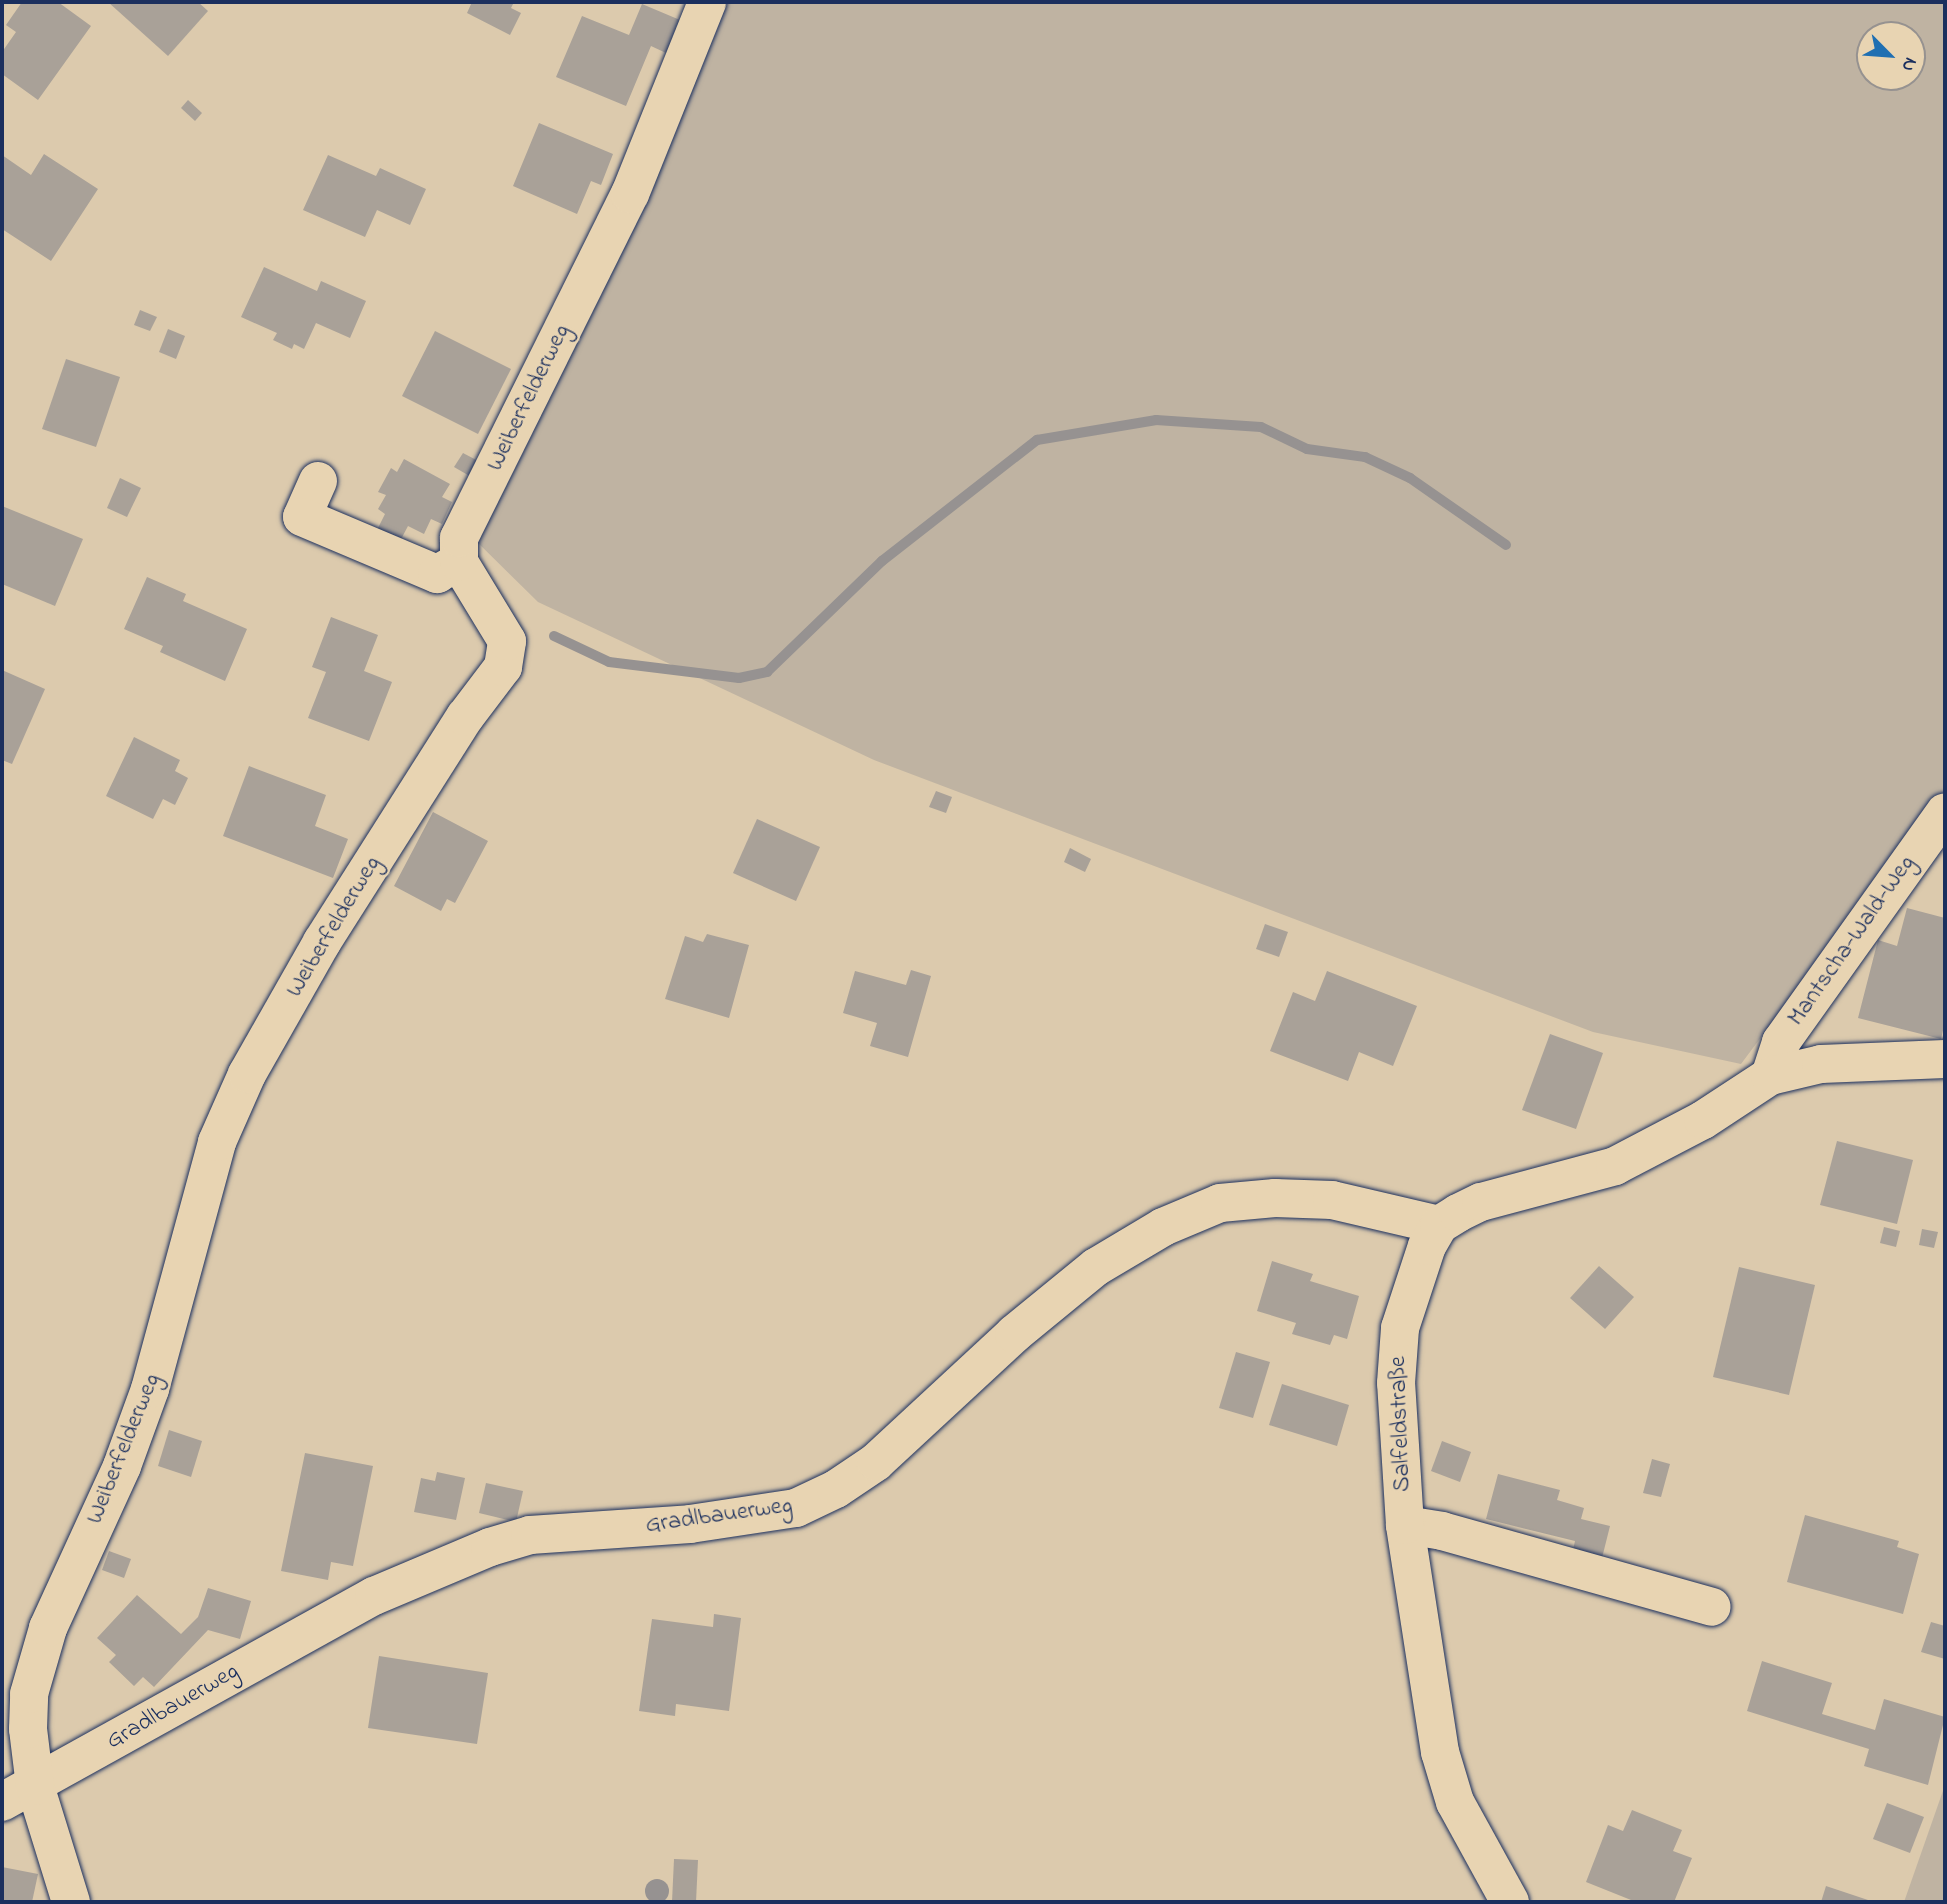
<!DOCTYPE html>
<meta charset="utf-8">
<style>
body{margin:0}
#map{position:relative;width:1947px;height:1904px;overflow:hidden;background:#dccaad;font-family:"Indie Flower",sans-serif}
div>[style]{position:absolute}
.green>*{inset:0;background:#bfb3a2}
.water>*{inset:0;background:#969291}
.round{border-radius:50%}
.stream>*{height:10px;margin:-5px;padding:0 5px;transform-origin:5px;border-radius:5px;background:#969291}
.building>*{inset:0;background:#a9a198}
.roads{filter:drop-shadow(0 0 2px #1b2f5e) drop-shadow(0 0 2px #1b2f5e)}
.minor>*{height:38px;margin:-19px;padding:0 19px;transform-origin:19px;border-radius:19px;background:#e8d4b2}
span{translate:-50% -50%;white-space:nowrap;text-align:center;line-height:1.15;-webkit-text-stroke:5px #e8d4b2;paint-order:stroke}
.street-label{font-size:24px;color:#1b2f5e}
.frame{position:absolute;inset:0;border:4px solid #1b2f5e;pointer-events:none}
.north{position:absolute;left:1856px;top:21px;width:70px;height:70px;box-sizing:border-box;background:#e8d4b2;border:2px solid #969290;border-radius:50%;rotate:115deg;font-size:19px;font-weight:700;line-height:28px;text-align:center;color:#1b2f5e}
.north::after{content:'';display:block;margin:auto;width:24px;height:32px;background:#1f6fb2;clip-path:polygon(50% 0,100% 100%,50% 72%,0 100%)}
</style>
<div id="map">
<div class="green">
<div style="clip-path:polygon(evenodd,718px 2px,1945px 2px,1945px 791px,1741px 1064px,1593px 1032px,874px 760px,538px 602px,470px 535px,718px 2px,1870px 35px,1912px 35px,1912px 77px,1870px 77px,1870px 35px)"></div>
<div style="clip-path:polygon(1945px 1785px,1945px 1902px,1904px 1902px)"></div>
</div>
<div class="water">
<div class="round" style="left:645px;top:1879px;width:24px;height:24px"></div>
</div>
<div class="stream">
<div style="left:554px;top:636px;width:61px;rotate:25.3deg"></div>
<div style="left:609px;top:662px;width:131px;rotate:7deg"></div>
<div style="left:739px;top:678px;width:29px;rotate:-12deg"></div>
<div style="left:767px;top:672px;width:160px;rotate:-44deg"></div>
<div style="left:882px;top:561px;width:197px;rotate:-38deg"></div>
<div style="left:1037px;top:440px;width:121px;rotate:-9.5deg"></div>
<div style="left:1156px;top:420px;width:105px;rotate:3.8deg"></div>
<div style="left:1261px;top:427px;width:51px;rotate:25.6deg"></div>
<div style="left:1307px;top:449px;width:59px;rotate:7.9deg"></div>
<div style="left:1365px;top:457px;width:50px;rotate:25deg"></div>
<div style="left:1410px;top:478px;width:117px;rotate:34.9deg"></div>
</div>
<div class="building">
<div style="clip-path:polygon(22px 2px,58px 2px,91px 26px,38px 100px,2px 74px,2px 52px,16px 32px,6px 25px)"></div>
<div style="clip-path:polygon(108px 2px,198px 2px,208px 11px,168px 56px)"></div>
<div style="clip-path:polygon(472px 2px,514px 2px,511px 8px,521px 13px,510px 35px,467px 13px)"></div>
<div style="clip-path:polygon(642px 4px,680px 20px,666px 53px,651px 46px,626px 106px,556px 77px,582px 16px,629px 35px)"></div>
<div style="clip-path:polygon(188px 100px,202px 113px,195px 121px,181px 108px)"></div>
<div style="clip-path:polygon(539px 123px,613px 154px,601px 185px,591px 181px,577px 214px,513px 186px)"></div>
<div style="clip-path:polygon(44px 154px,98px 189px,51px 261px,2px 229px,2px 155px,31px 175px)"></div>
<div style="clip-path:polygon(328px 155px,376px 176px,380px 168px,426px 189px,410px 225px,377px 210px,365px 237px,303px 210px)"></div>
<div style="clip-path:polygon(264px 267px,317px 291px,321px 281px,366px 301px,350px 338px,316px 323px,304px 349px,294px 344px,292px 349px,273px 340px,277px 333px,241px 317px)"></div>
<div style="clip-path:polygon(140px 310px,157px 317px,150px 331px,134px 325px)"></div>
<div style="clip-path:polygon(168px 329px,185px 336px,176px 359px,159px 352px)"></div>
<div style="clip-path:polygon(435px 331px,511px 369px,478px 434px,402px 396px)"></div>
<div style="clip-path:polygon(66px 359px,120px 377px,96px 447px,42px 429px)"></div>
<div style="clip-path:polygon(463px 453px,482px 463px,473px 478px,454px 467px)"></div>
<div style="clip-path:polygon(404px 459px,450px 484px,442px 497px,452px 502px,442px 524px,431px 519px,424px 534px,408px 526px,398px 545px,375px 534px,385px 514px,378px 509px,386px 495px,378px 492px,391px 468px,397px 472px)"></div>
<div style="clip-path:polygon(120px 478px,141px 488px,127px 517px,107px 508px)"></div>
<div style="clip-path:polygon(2px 506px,83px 539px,55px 606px,2px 584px)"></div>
<div style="clip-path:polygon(147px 577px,186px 594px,183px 601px,247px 629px,225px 681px,160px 652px,163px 646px,124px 629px)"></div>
<div style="clip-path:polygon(331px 617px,378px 635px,364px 671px,392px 682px,369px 741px,308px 718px,326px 672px,312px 667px)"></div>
<div style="clip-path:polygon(2px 670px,45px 689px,12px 764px,2px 760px)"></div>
<div style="clip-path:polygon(134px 737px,180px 760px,175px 771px,188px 778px,175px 805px,163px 799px,153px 819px,106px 796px)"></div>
<div style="clip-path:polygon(249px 766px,326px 795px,315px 826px,348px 839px,333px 878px,223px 836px)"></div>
<div style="clip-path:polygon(936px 791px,952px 797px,946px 813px,929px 807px)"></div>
<div style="clip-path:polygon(433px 812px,488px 841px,455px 903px,447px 899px,441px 911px,394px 886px)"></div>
<div style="clip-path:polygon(757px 819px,820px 847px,796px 901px,733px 873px)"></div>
<div style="clip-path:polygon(1070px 848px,1091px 859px,1085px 872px,1064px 862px)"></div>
<div style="clip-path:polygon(1907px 908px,1945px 918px,1945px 1022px,1941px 1039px,1858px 1018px,1878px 940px,1897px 946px)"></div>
<div style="clip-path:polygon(1265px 924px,1288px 932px,1279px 957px,1256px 949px)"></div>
<div style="clip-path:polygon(707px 934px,749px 945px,729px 1018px,665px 999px,685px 936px,703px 942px)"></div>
<div style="clip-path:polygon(911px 970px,931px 976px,908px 1057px,870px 1046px,877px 1023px,843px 1013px,855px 971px,906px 985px)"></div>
<div style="clip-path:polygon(1327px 971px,1417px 1006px,1393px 1066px,1359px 1052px,1348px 1081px,1270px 1051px,1293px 992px,1315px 1001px)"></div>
<div style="clip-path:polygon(1550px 1034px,1603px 1053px,1576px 1129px,1522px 1110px)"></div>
<div style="clip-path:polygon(1837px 1141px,1913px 1160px,1897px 1224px,1820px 1205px)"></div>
<div style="clip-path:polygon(1884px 1227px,1900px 1231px,1896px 1247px,1880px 1243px)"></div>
<div style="clip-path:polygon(1922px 1229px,1938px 1232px,1934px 1248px,1919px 1245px)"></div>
<div style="clip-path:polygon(1272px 1261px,1313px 1274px,1310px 1281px,1359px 1296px,1347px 1339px,1334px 1335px,1330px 1345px,1292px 1334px,1296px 1323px,1257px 1311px)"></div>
<div style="clip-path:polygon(1599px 1266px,1634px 1297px,1605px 1329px,1570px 1298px)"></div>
<div style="clip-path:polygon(1739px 1267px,1815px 1285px,1789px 1395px,1713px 1377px)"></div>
<div style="clip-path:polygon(1236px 1352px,1270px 1362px,1253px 1418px,1219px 1408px)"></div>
<div style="clip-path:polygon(1282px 1384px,1349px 1405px,1337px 1446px,1269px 1425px)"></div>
<div style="clip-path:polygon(169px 1430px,202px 1441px,191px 1477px,158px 1466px)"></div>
<div style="clip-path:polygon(1442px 1441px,1471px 1452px,1460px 1482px,1431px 1471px)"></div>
<div style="clip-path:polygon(305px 1453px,373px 1466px,353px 1566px,331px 1562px,328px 1580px,281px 1571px)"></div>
<div style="clip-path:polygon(1652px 1459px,1670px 1464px,1661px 1497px,1643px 1493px)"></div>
<div style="clip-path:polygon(437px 1472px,465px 1478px,456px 1520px,414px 1512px,421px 1478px,435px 1481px)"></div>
<div style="clip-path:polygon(1498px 1474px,1560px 1490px,1557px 1500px,1584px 1508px,1581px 1519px,1610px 1526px,1602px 1558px,1573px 1550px,1575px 1541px,1486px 1519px)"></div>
<div style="clip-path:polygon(486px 1483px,523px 1491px,516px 1522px,479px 1513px)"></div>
<div style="clip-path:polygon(1805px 1515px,1899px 1541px,1897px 1547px,1919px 1554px,1903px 1614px,1787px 1582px)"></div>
<div style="clip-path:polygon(109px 1551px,131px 1559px,124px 1578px,102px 1570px)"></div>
<div style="clip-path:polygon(208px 1588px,251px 1601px,240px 1639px,208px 1630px,154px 1687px,143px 1677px,134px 1686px,109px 1662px,116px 1655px,97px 1638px,137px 1595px,181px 1634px,198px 1617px)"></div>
<div style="clip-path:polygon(714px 1614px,741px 1618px,729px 1711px,676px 1704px,675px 1716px,639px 1711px,652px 1619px,713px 1627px)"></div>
<div style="clip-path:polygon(1931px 1622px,1945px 1626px,1945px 1659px,1921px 1652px)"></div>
<div style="clip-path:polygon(379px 1656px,488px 1673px,477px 1744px,368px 1728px)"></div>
<div style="clip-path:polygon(1762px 1661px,1832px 1683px,1822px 1714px,1875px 1730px,1884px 1699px,1945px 1717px,1928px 1785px,1864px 1766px,1869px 1749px,1747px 1711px)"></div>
<div style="clip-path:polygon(1887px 1803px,1924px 1817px,1910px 1853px,1873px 1839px)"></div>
<div style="clip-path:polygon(1632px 1810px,1682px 1830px,1673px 1851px,1692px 1858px,1674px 1902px,1636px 1902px,1586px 1882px,1608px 1825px,1623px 1831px)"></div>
<div style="clip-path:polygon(674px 1859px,698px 1860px,696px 1902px,672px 1902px)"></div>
<div style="clip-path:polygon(2px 1867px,38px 1874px,32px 1902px,2px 1902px)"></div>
<div style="clip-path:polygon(1826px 1886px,1874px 1902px,1821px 1902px)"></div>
</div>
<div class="roads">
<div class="minor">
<div style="left:318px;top:481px;width:39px;rotate:114deg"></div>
<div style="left:302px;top:517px;width:147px;rotate:22.9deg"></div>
<div style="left:437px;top:574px;width:25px;rotate:-29deg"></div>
<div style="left:1770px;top:1076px;width:36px;rotate:-72deg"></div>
<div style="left:1781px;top:1042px;width:282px;rotate:-54.5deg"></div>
<div style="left:1405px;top:1525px;width:37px;rotate:9deg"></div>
<div style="left:1442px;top:1531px;width:280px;rotate:15.7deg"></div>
<div style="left:2px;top:1802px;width:425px;rotate:-29deg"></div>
<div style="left:374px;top:1596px;width:126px;rotate:-22.9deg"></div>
<div style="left:490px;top:1547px;width:42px;rotate:-16.7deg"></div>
<div style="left:530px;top:1535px;width:160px;rotate:-3.9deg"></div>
<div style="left:690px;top:1524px;width:107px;rotate:-8.6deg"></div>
<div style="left:796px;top:1508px;width:44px;rotate:-25.4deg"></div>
<div style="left:836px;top:1489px;width:48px;rotate:-34deg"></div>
<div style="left:876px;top:1462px;width:188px;rotate:-42.8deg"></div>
<div style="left:1014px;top:1334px;width:106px;rotate:-39.3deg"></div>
<div style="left:1096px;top:1267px;width:78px;rotate:-30.8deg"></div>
<div style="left:1163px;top:1227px;width:62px;rotate:-22.8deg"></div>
<div style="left:1220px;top:1203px;width:55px;rotate:-5.2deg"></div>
<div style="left:1275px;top:1198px;width:57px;rotate:2deg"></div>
<div style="left:1332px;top:1200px;width:110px;rotate:13.2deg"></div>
<div style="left:71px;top:1902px;width:121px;rotate:-107.2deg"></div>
<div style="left:35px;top:1786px;width:57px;rotate:-97deg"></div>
<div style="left:28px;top:1729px;width:35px;rotate:-88deg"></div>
<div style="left:29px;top:1694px;width:69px;rotate:-73.9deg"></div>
<div style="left:48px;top:1628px;width:178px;rotate:-65.4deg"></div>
<div style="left:122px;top:1466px;width:82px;rotate:-70deg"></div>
<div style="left:150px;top:1389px;width:256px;rotate:-74.8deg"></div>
<div style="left:217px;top:1142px;width:74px;rotate:-66.2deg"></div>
<div style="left:247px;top:1074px;width:152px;rotate:-60.4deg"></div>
<div style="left:322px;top:942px;width:267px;rotate:-57.6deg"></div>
<div style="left:465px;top:717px;width:63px;rotate:-52.8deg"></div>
<div style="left:503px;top:667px;width:26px;rotate:-81deg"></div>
<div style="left:507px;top:641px;width:92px;rotate:-121.3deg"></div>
<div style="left:459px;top:562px;width:24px;rotate:-90deg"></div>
<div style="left:459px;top:538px;width:384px;rotate:-63.6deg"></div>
<div style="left:630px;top:194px;width:207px;rotate:-68.1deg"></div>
<div style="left:1510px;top:1902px;width:114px;rotate:-118.8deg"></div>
<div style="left:1455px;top:1802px;width:52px;rotate:-106.7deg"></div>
<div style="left:1440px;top:1752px;width:230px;rotate:-98.8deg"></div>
<div style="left:1405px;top:1525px;width:142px;rotate:-93.6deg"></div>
<div style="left:1396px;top:1383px;width:55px;rotate:-85.8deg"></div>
<div style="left:1400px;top:1328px;width:86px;rotate:-71.8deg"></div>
<div style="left:1427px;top:1246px;width:24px;rotate:-60deg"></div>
<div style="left:1439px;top:1225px;width:22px;rotate:-32deg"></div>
<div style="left:1458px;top:1213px;width:25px;rotate:-26deg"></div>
<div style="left:1481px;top:1202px;width:139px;rotate:-15deg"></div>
<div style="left:1615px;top:1166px;width:99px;rotate:-27.6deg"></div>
<div style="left:1703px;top:1120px;width:80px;rotate:-33.3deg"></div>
<div style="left:1770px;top:1076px;width:52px;rotate:-13.2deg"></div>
<div style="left:1821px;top:1064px;width:124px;rotate:-2.3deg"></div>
</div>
</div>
<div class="street-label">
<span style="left:529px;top:398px;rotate:-64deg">Weiberfelderweg</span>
<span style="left:334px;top:927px;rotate:-59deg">Weiberfelderweg</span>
<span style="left:1852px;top:941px;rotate:-55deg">Mantscha-Wald-Weg</span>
<span style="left:1401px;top:1424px;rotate:-92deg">Salfeldstraße</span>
<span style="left:124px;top:1449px;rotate:-68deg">Weiberfelderweg</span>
<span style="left:719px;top:1516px;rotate:-8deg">Gradlbauerweg</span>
<span style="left:173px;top:1707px;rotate:-30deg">Gradlbauerweg</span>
</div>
<div class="frame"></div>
<div class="north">N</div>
</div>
